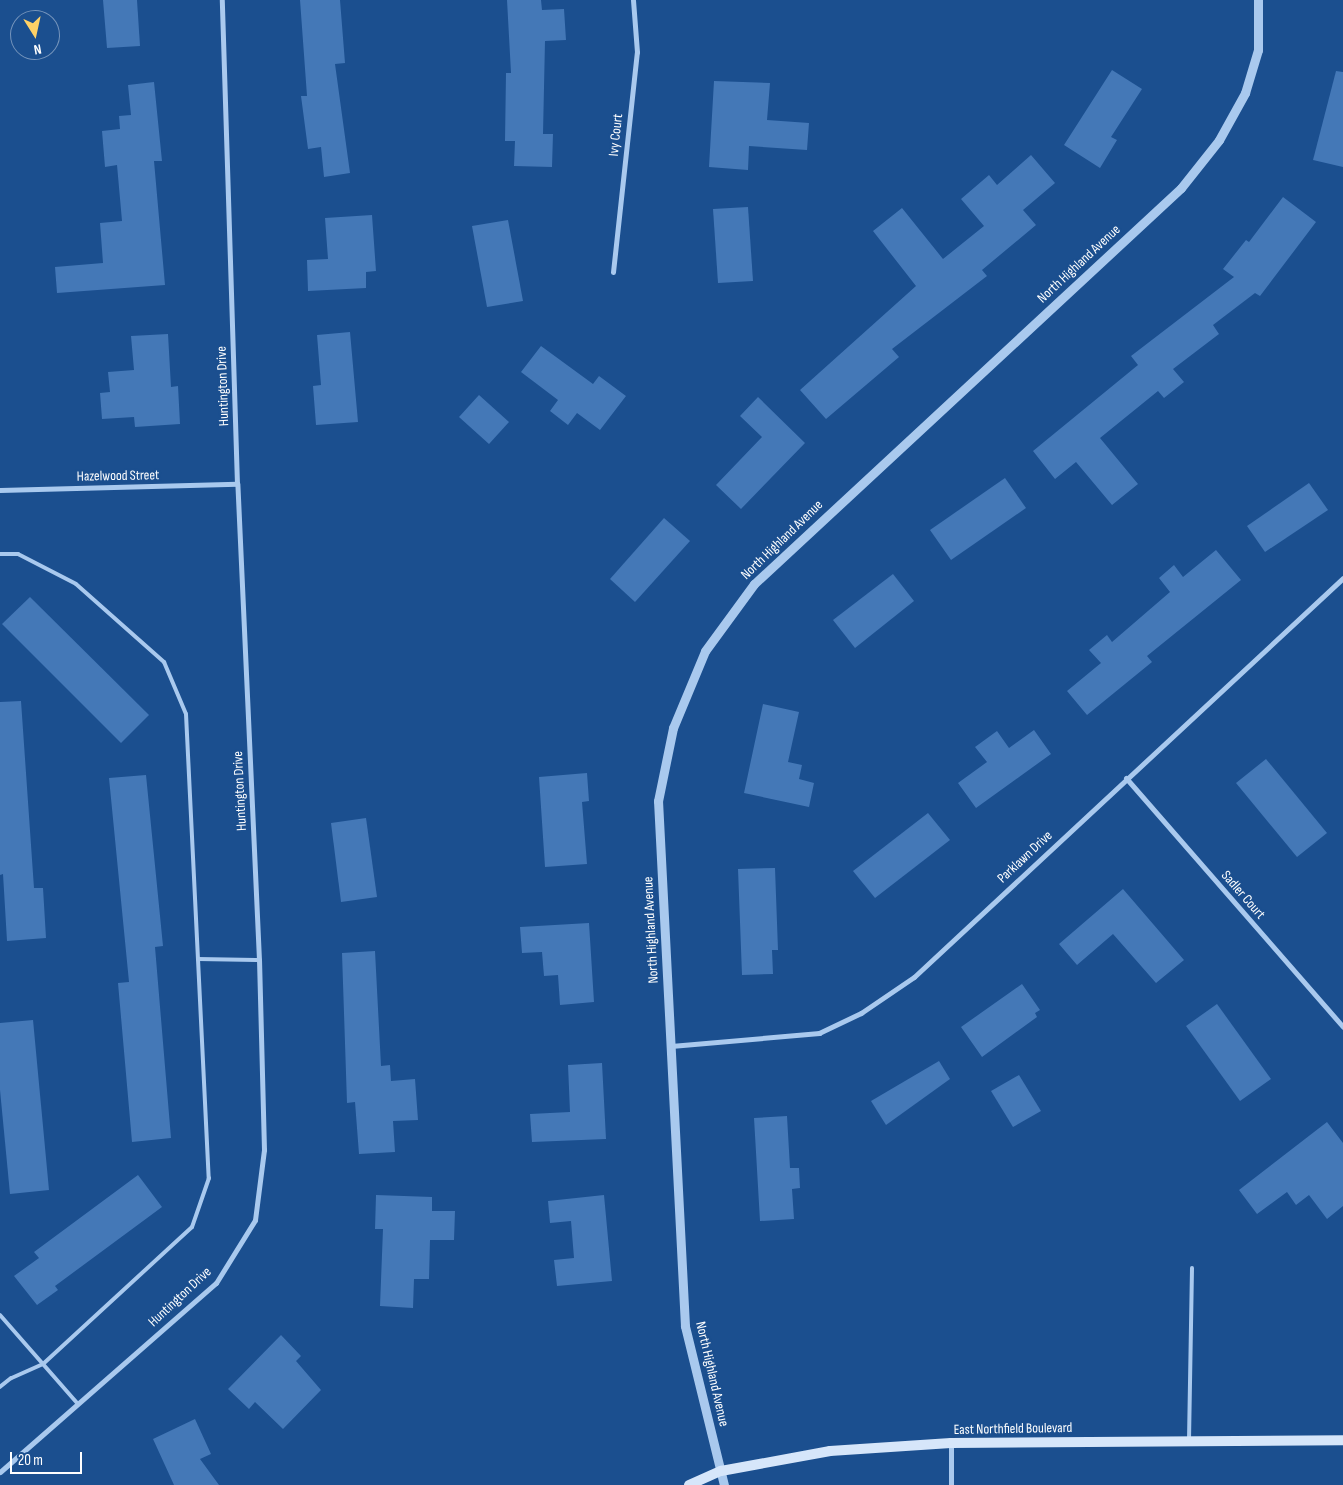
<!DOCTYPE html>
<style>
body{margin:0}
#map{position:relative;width:1343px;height:1485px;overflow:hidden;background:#1b4f8f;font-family:"Sofia Sans Condensed",sans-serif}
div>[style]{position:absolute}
.building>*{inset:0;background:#4478b7}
.service>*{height:4px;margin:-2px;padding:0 2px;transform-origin:2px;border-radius:2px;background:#a9c9ee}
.minor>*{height:5px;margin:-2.5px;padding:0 2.5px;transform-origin:2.5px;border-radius:2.5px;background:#a9c9ee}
.tertiary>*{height:9px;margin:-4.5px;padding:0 4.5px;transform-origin:4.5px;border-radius:4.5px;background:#a9c9ee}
.secondary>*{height:10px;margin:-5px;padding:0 5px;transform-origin:5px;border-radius:5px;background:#d6e6fa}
span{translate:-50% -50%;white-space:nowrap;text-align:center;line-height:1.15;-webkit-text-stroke:4.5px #1b4f8f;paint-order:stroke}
.street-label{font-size:14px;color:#fff}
.north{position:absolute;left:10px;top:10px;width:50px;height:50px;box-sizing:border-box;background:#1b4f8f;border:1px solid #7695bc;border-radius:50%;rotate:170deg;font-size:14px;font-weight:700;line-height:20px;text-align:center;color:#fff}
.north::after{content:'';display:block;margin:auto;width:18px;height:22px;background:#ffd166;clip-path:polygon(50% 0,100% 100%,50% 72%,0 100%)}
.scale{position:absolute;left:10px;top:1452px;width:72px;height:22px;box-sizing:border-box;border:2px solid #fff;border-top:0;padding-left:6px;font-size:15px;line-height:18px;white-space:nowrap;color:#fff;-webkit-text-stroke:4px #1b4f8f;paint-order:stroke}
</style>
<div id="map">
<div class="building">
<div style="clip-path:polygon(103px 0,137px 0,140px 46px,107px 48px)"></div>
<div style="clip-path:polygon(300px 0,340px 0,345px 63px,335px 64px,350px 173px,324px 177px,321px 147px,308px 149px,301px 96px,307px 96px)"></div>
<div style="clip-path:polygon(507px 0,541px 0,542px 10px,564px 9px,566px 40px,545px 41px,543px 134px,553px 134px,552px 167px,514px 166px,515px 141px,505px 141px,506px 73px,511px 73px)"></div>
<div style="clip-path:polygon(1112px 70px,1142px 89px,1111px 137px,1117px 140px,1100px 168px,1064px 145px)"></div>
<div style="clip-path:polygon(1336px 71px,1343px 72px,1343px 167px,1313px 160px)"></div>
<div style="clip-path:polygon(714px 81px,770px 83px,767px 120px,809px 123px,807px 150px,749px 146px,748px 170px,709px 167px)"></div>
<div style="clip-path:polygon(154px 82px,162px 161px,154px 161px,165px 285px,57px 293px,55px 267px,103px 263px,100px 223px,122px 221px,117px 165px,105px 167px,102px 131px,120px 129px,119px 116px,131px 115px,128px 85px)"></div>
<div style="clip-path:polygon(1031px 155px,1055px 183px,1023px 210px,1036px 225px,982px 270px,987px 276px,892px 349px,899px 357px,826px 419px,800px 390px,916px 286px,873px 231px,902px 208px,943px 259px,984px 226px,961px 199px,989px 175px,997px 185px)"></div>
<div style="clip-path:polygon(1283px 197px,1316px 222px,1260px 296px,1255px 293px,1213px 325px,1219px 334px,1173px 369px,1184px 382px,1164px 398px,1158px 391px,1100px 438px,1138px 484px,1112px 505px,1076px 462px,1055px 479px,1033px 451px,1138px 365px,1131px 356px,1234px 277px,1223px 269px,1246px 240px,1249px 242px)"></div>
<div style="clip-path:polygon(748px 207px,753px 281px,718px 283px,713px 209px)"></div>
<div style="clip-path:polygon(372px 215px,376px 271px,366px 272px,366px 288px,308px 291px,307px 260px,328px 259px,325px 218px)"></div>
<div style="clip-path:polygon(508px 220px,523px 301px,487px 307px,472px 226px)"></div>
<div style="clip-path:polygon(350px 332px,358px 422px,316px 425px,313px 386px,321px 385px,317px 335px)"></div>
<div style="clip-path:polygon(168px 334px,171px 387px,178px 386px,180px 424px,135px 427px,134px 417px,102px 419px,100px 393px,110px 392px,108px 372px,134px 370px,131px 336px)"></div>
<div style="clip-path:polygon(541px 346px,593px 384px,599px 376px,626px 396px,600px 430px,577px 413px,568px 425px,550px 411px,558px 400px,521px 372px)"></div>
<div style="clip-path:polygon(479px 395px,509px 422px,489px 444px,459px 417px)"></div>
<div style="clip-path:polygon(758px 397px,805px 443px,741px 509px,716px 485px,762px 437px,740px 416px)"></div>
<div style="clip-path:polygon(1005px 478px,1026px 508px,951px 560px,930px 530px)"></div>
<div style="clip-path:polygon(1309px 483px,1328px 510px,1265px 552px,1247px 526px)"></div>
<div style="clip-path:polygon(664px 518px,690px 541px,635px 602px,610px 579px)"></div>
<div style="clip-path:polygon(1216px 550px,1241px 580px,1147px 656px,1152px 662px,1087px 715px,1067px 691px,1101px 663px,1089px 650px,1107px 635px,1112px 642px,1170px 592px,1159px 578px,1174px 565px,1183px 577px)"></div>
<div style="clip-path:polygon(893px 574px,914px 601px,855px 648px,833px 620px)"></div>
<div style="clip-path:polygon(30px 597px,149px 715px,121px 743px,2px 624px)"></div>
<div style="clip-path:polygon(21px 701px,34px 888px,43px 888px,46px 938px,7px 941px,3px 874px,0 875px,0 702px)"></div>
<div style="clip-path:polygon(763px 704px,799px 712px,788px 762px,802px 765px,799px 779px,814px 783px,809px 807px,744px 793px)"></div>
<div style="clip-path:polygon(1034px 730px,1051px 754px,976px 808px,958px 783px,987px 762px,975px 747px,997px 731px,1009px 748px)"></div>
<div style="clip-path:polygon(1266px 759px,1327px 833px,1297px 857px,1236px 783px)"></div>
<div style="clip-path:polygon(587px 773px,589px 801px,582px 802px,587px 864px,545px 867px,539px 777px)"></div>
<div style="clip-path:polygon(146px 775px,163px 946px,155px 947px,171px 1138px,132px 1142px,118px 983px,129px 982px,109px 778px)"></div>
<div style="clip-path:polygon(928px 813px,950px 840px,875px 898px,853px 871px)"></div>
<div style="clip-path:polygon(366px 818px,377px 897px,341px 902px,331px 823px)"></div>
<div style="clip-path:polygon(775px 868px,778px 950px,772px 950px,773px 974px,742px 975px,738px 869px)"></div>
<div style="clip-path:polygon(1123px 889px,1184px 960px,1156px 983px,1113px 934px,1077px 965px,1059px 944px)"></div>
<div style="clip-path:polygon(589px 923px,594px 1002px,560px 1005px,558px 975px,544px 976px,542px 952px,522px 953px,520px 927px)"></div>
<div style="clip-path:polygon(375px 951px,381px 1066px,390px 1065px,391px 1081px,415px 1079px,418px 1120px,393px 1121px,395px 1152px,359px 1154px,355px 1102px,347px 1103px,342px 953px)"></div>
<div style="clip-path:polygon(1022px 984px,1040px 1010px,1035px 1013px,1037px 1017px,982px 1057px,961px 1027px)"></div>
<div style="clip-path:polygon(1217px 1004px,1271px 1079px,1240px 1101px,1186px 1026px)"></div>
<div style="clip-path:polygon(33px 1020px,49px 1190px,10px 1194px,0 1090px,0 1023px)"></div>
<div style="clip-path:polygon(939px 1061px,950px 1079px,886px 1125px,871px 1101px)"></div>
<div style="clip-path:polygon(602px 1063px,606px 1139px,532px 1142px,530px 1114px,570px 1112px,568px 1065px)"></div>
<div style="clip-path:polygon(1019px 1075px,1041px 1111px,1013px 1127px,991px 1091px)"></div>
<div style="clip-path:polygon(787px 1116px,790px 1168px,799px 1168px,800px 1188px,792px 1189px,794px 1219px,760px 1221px,754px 1118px)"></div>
<div style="clip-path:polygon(1327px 1122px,1343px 1143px,1343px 1206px,1327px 1219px,1309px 1195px,1296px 1205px,1287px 1192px,1257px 1214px,1239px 1190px)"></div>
<div style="clip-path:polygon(138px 1175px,162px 1207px,55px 1286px,58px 1290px,37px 1305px,14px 1276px,39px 1258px,34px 1252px)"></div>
<div style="clip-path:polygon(376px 1195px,432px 1197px,432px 1211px,455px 1211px,454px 1240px,430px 1240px,429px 1279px,414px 1279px,413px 1308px,380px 1306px,383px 1229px,375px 1229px)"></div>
<div style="clip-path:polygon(604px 1195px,612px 1281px,557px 1286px,554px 1260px,574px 1258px,571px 1221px,550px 1223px,548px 1201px)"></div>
<div style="clip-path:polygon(281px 1335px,301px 1356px,296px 1361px,321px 1390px,283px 1429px,255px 1402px,249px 1409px,228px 1389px)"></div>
<div style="clip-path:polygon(195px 1419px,211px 1454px,200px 1459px,219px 1485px,174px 1485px,153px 1439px)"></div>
</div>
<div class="service">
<div style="left:0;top:554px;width:18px"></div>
<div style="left:18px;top:554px;width:65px;rotate:27.3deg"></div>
<div style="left:76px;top:584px;width:118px;rotate:41.6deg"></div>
<div style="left:164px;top:662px;width:56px;rotate:67.1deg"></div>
<div style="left:186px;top:714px;width:465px;rotate:87.2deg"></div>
<div style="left:209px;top:1178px;width:52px;rotate:109.1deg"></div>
<div style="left:192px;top:1227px;width:202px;rotate:137.4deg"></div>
<div style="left:43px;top:1364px;width:35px;rotate:156deg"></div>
<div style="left:11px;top:1378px;width:14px;rotate:141deg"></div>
<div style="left:198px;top:959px;width:61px;rotate:0.9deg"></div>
<div style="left:0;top:1315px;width:118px;rotate:48.8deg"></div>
<div style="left:1189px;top:1440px;width:172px;rotate:-89deg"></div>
</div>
<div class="minor">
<div style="left:613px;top:272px;width:221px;rotate:-83.8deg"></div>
<div style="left:637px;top:52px;width:52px;rotate:-94.4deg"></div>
<div style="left:0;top:490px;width:237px;rotate:-1.5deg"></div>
<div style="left:1126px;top:778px;width:330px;rotate:48.9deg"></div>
<div style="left:671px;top:1046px;width:149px;rotate:-5deg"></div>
<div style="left:819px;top:1033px;width:47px;rotate:-25.5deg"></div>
<div style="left:861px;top:1013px;width:64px;rotate:-34.2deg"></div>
<div style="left:914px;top:977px;width:586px;rotate:-42.92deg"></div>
<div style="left:951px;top:1443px;width:42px;rotate:90deg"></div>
<div style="left:0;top:1472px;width:287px;rotate:-41.2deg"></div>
<div style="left:216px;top:1283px;width:74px;rotate:-58.2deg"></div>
<div style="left:255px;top:1220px;width:71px;rotate:-82.7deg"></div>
<div style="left:264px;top:1150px;width:190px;rotate:-91.5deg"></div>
<div style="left:259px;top:960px;width:477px;rotate:-92.6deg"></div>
<div style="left:237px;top:484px;width:484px;rotate:-91.8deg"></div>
</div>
<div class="tertiary">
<div style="left:724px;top:1485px;width:164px;rotate:-103.8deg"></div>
<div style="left:685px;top:1326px;width:526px;rotate:-92.94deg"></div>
<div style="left:658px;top:801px;width:75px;rotate:-78.4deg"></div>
<div style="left:673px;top:728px;width:83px;rotate:-67.4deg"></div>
<div style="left:705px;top:651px;width:83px;rotate:-53.8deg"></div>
<div style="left:754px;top:584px;width:582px;rotate:-42.84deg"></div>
<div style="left:1181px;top:188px;width:61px;rotate:-51.6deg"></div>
<div style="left:1219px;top:140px;width:54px;rotate:-61deg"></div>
<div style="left:1245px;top:93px;width:45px;rotate:-73.2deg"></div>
<div style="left:1258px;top:50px;width:50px;rotate:-90deg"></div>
</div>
<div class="secondary">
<div style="left:689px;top:1485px;width:35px;rotate:-24deg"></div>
<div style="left:721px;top:1471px;width:111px;rotate:-10.4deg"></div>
<div style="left:830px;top:1451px;width:121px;rotate:-3.8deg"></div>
<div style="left:951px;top:1443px;width:392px;rotate:-0.4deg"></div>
</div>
<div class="street-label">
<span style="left:616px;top:135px;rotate:-84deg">Ivy Court</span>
<span style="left:1079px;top:264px;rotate:-43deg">North Highland Avenue</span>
<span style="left:223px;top:386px;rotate:-92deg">Huntington Drive</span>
<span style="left:118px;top:476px;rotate:-1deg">Hazelwood Street</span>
<span style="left:782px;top:540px;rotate:-44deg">North Highland Avenue</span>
<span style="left:240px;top:791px;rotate:-93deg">Huntington Drive</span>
<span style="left:1025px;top:857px;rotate:-43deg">Parklawn Drive</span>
<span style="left:1243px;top:895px;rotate:49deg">Sadler Court</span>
<span style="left:651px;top:930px;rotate:-93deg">North Highland Avenue</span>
<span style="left:180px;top:1297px;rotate:-43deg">Huntington Drive</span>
<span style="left:712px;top:1374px;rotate:77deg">North Highland Avenue</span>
<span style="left:1013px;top:1429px;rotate:-1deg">East Northfield Boulevard</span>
</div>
<div class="north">N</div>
<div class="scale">20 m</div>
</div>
